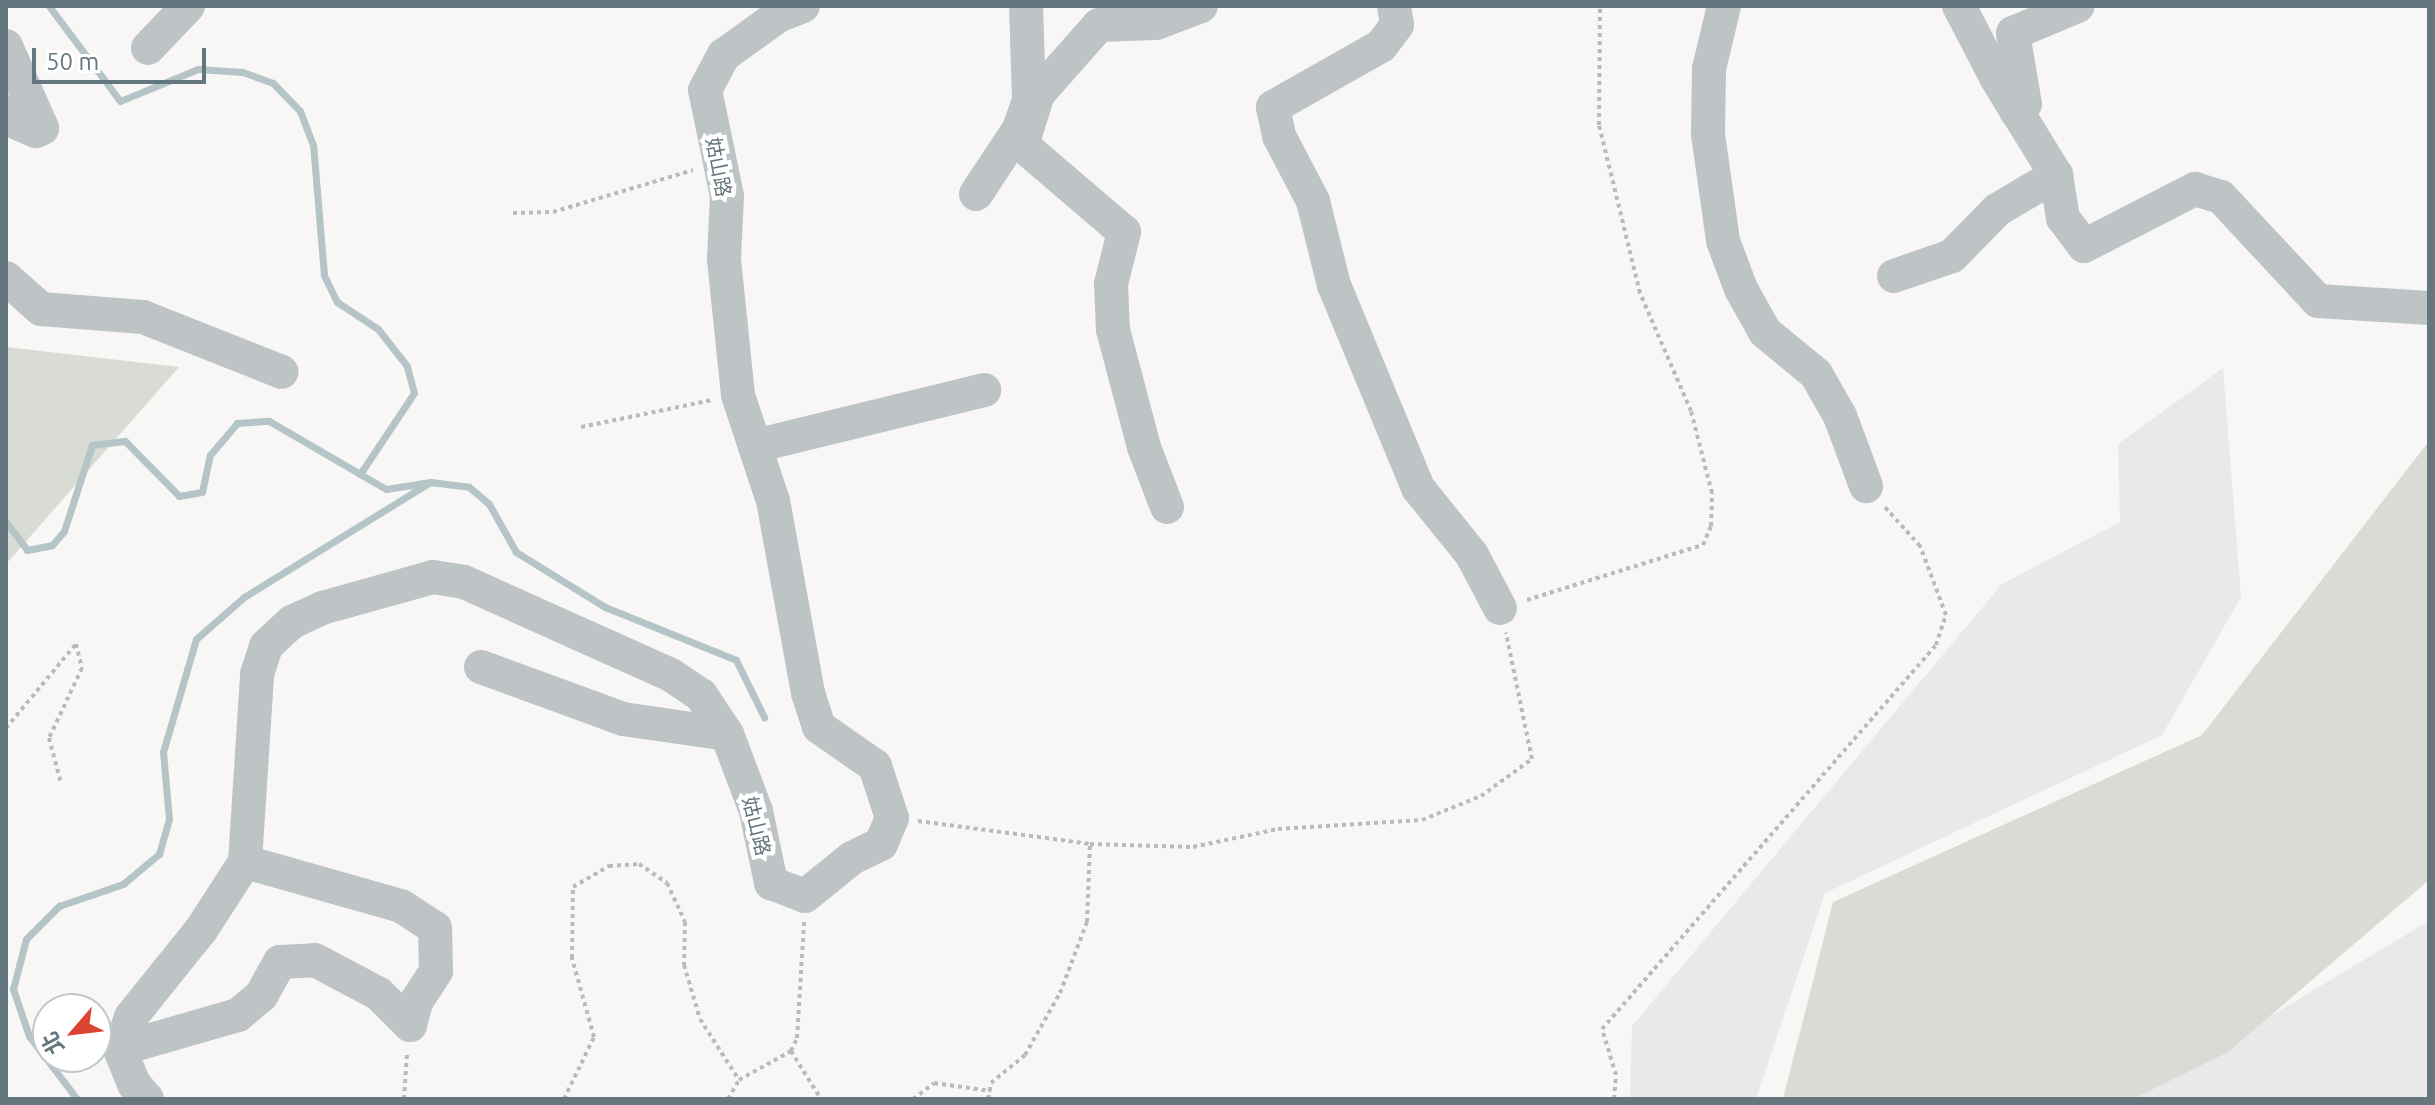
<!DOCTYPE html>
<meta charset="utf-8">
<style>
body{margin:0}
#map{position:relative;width:2435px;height:1105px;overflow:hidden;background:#f8f7f5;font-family:Ubuntu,"Noto Sans TC",sans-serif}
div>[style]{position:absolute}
.built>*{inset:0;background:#e8e9e8}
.green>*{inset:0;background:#d8dcd4}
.stream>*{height:7px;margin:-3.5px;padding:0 3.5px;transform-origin:3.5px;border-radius:3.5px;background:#b5c4c6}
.path>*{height:4px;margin-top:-2px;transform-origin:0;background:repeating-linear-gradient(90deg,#b7bbbd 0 4px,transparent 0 8px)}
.minor>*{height:34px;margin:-17px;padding:0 17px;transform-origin:17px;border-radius:17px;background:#bec4c6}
span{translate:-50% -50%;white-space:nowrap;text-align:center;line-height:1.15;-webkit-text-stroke:8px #fff;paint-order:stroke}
.street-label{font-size:20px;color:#64767e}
.frame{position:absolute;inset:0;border:8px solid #64767e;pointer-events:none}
.north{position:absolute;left:32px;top:993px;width:80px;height:80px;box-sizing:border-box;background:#fff;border:2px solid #c1c8cb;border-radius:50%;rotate:242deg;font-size:22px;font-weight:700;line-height:32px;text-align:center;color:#64767e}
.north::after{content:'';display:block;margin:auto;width:28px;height:36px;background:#db4431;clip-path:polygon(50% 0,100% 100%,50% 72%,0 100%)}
.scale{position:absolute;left:32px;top:48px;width:174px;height:36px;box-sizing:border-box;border:4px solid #64767e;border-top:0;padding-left:10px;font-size:24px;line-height:28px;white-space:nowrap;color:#64767e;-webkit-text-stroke:6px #fff;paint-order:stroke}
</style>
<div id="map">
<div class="built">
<div style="clip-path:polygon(2223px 368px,2241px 597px,2162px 735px,1825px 893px,1756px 1099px,1630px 1099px,1632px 1026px,2002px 584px,2120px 522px,2118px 444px)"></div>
<div style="clip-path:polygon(2429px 921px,2429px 1099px,2132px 1099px)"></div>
</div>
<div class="green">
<div style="clip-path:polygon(6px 347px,179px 367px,6px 564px)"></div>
<div style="clip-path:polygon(2429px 441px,2429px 880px,2228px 1052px,2133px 1099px,1783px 1099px,1833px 902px,2202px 735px)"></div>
</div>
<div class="stream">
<div style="left:360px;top:474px;width:30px;rotate:30deg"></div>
<div style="left:386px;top:489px;width:45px;rotate:-9deg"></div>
<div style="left:430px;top:482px;width:39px;rotate:7deg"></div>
<div style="left:469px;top:487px;width:26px;rotate:40deg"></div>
<div style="left:489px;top:504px;width:55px;rotate:60.6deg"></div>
<div style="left:516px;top:552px;width:105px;rotate:31.7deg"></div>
<div style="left:605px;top:607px;width:141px;rotate:22deg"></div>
<div style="left:736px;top:660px;width:64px;rotate:63.8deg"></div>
<div style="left:6px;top:522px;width:35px;rotate:53deg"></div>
<div style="left:27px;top:550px;width:25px;rotate:-11deg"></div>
<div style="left:52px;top:545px;width:18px;rotate:-49deg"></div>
<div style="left:64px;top:531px;width:90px;rotate:-72deg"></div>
<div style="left:92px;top:445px;width:33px;rotate:-7deg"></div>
<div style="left:125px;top:441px;width:77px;rotate:45.5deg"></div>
<div style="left:179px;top:496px;width:23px;rotate:-10deg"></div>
<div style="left:202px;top:492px;width:38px;rotate:-78deg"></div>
<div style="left:210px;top:455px;width:42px;rotate:-49.8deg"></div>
<div style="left:237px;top:423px;width:32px;rotate:-4deg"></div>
<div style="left:269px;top:421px;width:105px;rotate:30.2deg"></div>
<div style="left:360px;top:474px;width:97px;rotate:-56.3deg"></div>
<div style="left:414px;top:393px;width:28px;rotate:-105deg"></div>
<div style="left:407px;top:366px;width:47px;rotate:-128.1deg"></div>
<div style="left:378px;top:329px;width:49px;rotate:-146.6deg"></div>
<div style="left:337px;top:302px;width:30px;rotate:-116deg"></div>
<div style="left:324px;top:275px;width:130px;rotate:-94.8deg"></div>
<div style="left:313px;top:145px;width:36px;rotate:-111deg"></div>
<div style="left:300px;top:111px;width:39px;rotate:-134deg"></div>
<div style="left:273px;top:83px;width:33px;rotate:-160deg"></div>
<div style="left:242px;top:72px;width:44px;rotate:-176.1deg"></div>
<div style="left:198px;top:69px;width:84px;rotate:157.7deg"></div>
<div style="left:120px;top:101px;width:119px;rotate:-126.8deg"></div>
<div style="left:77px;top:1099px;width:79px;rotate:-127.3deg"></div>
<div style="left:29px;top:1036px;width:50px;rotate:-108.8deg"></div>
<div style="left:13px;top:989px;width:52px;rotate:-75.4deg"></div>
<div style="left:26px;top:939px;width:47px;rotate:-45deg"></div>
<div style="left:59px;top:906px;width:68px;rotate:-19deg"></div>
<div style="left:123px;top:884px;width:47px;rotate:-39.8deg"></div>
<div style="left:159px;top:854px;width:36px;rotate:-74deg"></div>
<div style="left:169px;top:819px;width:67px;rotate:-95.1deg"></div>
<div style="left:163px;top:752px;width:118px;rotate:-73.7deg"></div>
<div style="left:196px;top:639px;width:64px;rotate:-41.2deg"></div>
<div style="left:244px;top:597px;width:219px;rotate:-31.7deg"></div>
</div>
<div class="path">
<div style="left:513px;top:213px;width:40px;rotate:-1.4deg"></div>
<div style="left:553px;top:212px;width:146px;rotate:-16.7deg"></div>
<div style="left:581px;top:427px;width:134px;rotate:-11.6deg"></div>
<div style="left:1527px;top:600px;width:184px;rotate:-17.4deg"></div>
<div style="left:1703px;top:545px;width:21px;rotate:-67deg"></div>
<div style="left:1711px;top:526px;width:33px;rotate:-88deg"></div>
<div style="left:1712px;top:493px;width:85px;rotate:-104.4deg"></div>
<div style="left:1691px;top:411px;width:129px;rotate:-113.4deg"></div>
<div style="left:1640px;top:293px;width:173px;rotate:-103.7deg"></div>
<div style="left:1599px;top:125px;width:119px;rotate:-89.5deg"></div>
<div style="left:6px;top:728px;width:109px;rotate:-50.2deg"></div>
<div style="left:76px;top:644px;width:25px;rotate:76deg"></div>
<div style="left:82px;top:668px;width:77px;rotate:115.2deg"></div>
<div style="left:49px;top:738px;width:47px;rotate:75.1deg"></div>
<div style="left:918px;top:821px;width:174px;rotate:7.6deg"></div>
<div style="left:1090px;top:844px;width:103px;rotate:1.7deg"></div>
<div style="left:1193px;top:847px;width:87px;rotate:-12deg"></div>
<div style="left:1278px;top:829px;width:144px;rotate:-3.6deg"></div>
<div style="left:1422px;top:820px;width:64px;rotate:-22.1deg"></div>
<div style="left:1481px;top:796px;width:63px;rotate:-36deg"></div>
<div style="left:1532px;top:759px;width:129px;rotate:-101.7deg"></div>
<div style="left:791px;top:1051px;width:57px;rotate:58deg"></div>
<div style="left:404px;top:1099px;width:45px;rotate:-86.2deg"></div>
<div style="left:564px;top:1099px;width:69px;rotate:-64.2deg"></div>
<div style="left:594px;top:1037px;width:82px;rotate:-105.6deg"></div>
<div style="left:572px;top:958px;width:71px;rotate:-89.2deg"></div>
<div style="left:573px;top:887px;width:42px;rotate:-30.3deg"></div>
<div style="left:609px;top:866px;width:30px;rotate:-4deg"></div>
<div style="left:639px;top:864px;width:34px;rotate:34deg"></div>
<div style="left:667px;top:883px;width:43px;rotate:65.2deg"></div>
<div style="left:685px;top:922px;width:43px;rotate:91.3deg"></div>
<div style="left:684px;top:965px;width:56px;rotate:73.5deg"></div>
<div style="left:700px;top:1019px;width:72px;rotate:57.4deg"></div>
<div style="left:728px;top:1099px;width:22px;rotate:-60deg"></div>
<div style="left:739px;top:1080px;width:60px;rotate:-29.1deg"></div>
<div style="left:791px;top:1051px;width:14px;rotate:-65deg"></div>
<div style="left:797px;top:1038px;width:116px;rotate:-86.5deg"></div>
<div style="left:913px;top:1099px;width:26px;rotate:-37deg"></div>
<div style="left:934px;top:1083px;width:57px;rotate:8.1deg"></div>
<div style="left:988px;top:1099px;width:16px;rotate:-79deg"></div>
<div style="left:991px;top:1083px;width:44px;rotate:-39.5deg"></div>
<div style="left:1025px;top:1055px;width:71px;rotate:-60.6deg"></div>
<div style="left:1060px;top:993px;width:76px;rotate:-69.2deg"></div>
<div style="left:1087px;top:922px;width:78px;rotate:-87.8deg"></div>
<div style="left:1614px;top:1099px;width:24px;rotate:-85deg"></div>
<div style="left:1616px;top:1075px;width:48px;rotate:-106.9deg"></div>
<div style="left:1602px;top:1029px;width:509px;rotate:-48.98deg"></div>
<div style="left:1936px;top:645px;width:32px;rotate:-72deg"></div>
<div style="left:1946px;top:615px;width:74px;rotate:-110.6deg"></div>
<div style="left:1920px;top:546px;width:55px;rotate:-132.1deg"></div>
</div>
<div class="minor">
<div style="left:1394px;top:6px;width:19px;rotate:81deg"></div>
<div style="left:1397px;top:25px;width:26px;rotate:127deg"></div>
<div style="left:1381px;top:46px;width:124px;rotate:150.5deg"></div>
<div style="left:1273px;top:107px;width:30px;rotate:78deg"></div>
<div style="left:1279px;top:136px;width:73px;rotate:62.4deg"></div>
<div style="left:1313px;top:201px;width:87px;rotate:76deg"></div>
<div style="left:1334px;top:285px;width:220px;rotate:67.5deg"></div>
<div style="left:1418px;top:488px;width:86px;rotate:51.1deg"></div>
<div style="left:1472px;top:555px;width:60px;rotate:62.2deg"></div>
<div style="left:1724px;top:6px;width:65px;rotate:103.4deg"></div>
<div style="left:1709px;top:69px;width:65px;rotate:90.9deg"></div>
<div style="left:1708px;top:134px;width:108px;rotate:82deg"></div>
<div style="left:1723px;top:241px;width:51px;rotate:69.4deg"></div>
<div style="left:1741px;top:289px;width:49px;rotate:60.8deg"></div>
<div style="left:1765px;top:332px;width:66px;rotate:39.5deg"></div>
<div style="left:1816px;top:374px;width:48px;rotate:60.3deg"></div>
<div style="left:1840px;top:416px;width:75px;rotate:69.6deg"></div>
<div style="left:1959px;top:6px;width:82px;rotate:62.5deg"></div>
<div style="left:1997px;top:79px;width:113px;rotate:58.4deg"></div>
<div style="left:2056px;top:175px;width:44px;rotate:80.8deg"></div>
<div style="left:2063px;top:218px;width:35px;rotate:53deg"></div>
<div style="left:2084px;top:246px;width:125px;rotate:-27.2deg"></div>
<div style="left:2195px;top:189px;width:27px;rotate:17deg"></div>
<div style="left:2221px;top:197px;width:142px;rotate:47deg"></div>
<div style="left:2318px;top:301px;width:111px;rotate:3.6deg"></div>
<div style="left:6px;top:46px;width:90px;rotate:66.3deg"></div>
<div style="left:42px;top:128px;width:7px;rotate:153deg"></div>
<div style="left:36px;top:131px;width:28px;rotate:-157deg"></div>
<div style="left:10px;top:120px;width:9px;rotate:-117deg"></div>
<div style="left:148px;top:48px;width:58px;rotate:-46.4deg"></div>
<div style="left:2016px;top:111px;width:11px;rotate:-38deg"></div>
<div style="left:2025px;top:104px;width:72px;rotate:-99.6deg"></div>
<div style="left:2013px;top:33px;width:70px;rotate:-22.6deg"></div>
<div style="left:976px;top:194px;width:78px;rotate:-56.5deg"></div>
<div style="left:1019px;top:129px;width:31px;rotate:-71deg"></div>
<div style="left:1029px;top:100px;width:94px;rotate:-91.8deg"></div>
<div style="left:1894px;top:276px;width:61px;rotate:-19deg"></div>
<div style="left:1952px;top:256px;width:64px;rotate:-45.6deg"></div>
<div style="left:1997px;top:210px;width:69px;rotate:-30.7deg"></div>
<div style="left:6px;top:278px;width:47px;rotate:41.5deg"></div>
<div style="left:41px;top:309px;width:102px;rotate:4.5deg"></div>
<div style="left:143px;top:317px;width:149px;rotate:21.6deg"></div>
<div style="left:755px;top:446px;width:236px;rotate:-13.7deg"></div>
<div style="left:1167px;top:507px;width:64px;rotate:-111deg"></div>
<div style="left:1144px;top:447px;width:121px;rotate:-104.8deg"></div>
<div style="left:1113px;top:330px;width:46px;rotate:-92.5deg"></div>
<div style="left:1111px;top:284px;width:54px;rotate:-76deg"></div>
<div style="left:1124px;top:232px;width:134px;rotate:-139.5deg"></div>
<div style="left:1022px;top:145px;width:53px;rotate:-72.6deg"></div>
<div style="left:1038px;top:94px;width:92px;rotate:-48.5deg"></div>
<div style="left:1099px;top:25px;width:57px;rotate:-2deg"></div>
<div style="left:1156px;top:23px;width:48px;rotate:-20.7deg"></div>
<div style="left:481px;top:667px;width:151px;rotate:20.1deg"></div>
<div style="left:623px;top:719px;width:105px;rotate:8.2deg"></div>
<div style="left:120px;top:1049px;width:123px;rotate:-16.1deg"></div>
<div style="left:238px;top:1015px;width:30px;rotate:-40deg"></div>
<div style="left:261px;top:996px;width:39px;rotate:-61deg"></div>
<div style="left:280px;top:962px;width:35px;rotate:-3deg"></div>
<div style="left:315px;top:960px;width:72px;rotate:28deg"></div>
<div style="left:379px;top:994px;width:44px;rotate:45deg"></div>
<div style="left:410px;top:1025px;width:24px;rotate:-75deg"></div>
<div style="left:416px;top:1002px;width:37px;rotate:-57deg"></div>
<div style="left:436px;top:971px;width:43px;rotate:-91.3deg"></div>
<div style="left:435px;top:928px;width:40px;rotate:-147.1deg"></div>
<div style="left:401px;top:906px;width:162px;rotate:-164.2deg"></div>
<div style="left:147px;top:1099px;width:20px;rotate:-131deg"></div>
<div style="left:134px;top:1084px;width:38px;rotate:-112deg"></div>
<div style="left:120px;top:1049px;width:34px;rotate:-71deg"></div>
<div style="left:131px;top:1017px;width:112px;rotate:-51.2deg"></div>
<div style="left:201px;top:930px;width:81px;rotate:-57.1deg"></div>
<div style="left:245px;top:862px;width:188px;rotate:-86.3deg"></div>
<div style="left:257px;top:674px;width:29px;rotate:-72deg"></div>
<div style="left:266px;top:646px;width:35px;rotate:-43deg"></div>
<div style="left:292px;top:622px;width:33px;rotate:-25deg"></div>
<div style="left:322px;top:608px;width:115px;rotate:-15.6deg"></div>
<div style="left:433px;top:577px;width:31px;rotate:9deg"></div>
<div style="left:464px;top:582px;width:227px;rotate:24.2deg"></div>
<div style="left:671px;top:675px;width:36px;rotate:34deg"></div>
<div style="left:701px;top:695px;width:47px;rotate:56.3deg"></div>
<div style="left:727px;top:734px;width:82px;rotate:69.4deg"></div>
<div style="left:756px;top:811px;width:74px;rotate:78.2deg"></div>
<div style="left:771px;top:883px;width:36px;rotate:21deg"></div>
<div style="left:805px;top:896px;width:60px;rotate:-39deg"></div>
<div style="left:852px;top:858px;width:32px;rotate:-26deg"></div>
<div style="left:881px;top:844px;width:28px;rotate:-67deg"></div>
<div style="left:892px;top:818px;width:55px;rotate:-108.1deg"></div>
<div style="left:875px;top:766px;width:68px;rotate:-145.1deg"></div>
<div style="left:819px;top:727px;width:36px;rotate:-108deg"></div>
<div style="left:808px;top:693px;width:195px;rotate:-100.3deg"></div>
<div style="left:773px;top:501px;width:112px;rotate:-108.3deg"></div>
<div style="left:738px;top:395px;width:137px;rotate:-95.9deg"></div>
<div style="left:724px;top:259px;width:63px;rotate:-87.3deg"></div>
<div style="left:727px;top:196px;width:108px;rotate:-101.7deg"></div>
<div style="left:705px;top:90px;width:40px;rotate:-62deg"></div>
<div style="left:724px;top:55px;width:67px;rotate:-35.8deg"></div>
<div style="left:778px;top:16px;width:27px;rotate:-22deg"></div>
</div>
<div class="street-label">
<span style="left:719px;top:167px;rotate:79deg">姑山路</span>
<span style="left:757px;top:826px;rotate:76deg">姑山路</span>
</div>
<div class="frame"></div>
<div class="north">北</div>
<div class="scale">50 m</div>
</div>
